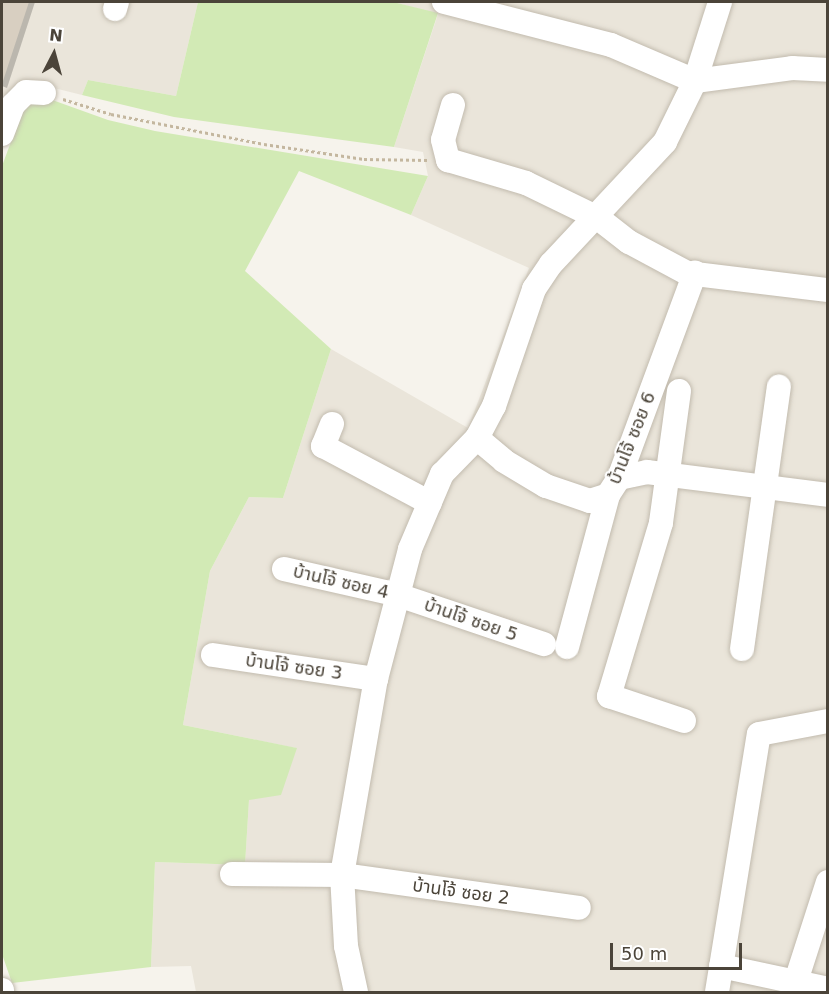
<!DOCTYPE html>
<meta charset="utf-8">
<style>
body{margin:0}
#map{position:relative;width:829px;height:994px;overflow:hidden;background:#f6f3ec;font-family:"DejaVu Sans","Noto Sans Thai",sans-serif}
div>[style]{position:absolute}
.residential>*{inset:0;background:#eae5da}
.green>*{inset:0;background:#d2eab5}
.shadow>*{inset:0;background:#0003}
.building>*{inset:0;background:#d8cfc1}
.path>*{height:3px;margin-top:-1.5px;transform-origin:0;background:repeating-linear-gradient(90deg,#c4b79f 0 3px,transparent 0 6px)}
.roads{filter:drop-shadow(0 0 2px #c2bbae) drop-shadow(0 0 2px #c2bbae)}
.minor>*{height:24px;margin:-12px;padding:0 12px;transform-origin:12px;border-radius:12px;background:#fff}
span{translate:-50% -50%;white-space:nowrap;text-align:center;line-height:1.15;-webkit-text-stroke:4.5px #fff;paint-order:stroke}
.street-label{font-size:18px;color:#4b4439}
.frame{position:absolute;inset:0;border:3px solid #4b4439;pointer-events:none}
.north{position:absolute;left:24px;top:24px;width:60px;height:60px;-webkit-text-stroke:4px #fff;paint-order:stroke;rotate:6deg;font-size:16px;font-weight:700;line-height:24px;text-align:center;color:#4b4439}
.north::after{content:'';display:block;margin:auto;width:21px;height:27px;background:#4b4439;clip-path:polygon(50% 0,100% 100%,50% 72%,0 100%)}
.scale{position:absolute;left:610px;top:943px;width:132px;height:27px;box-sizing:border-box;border:3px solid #4b4439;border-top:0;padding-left:8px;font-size:18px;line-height:21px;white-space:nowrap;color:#4b4439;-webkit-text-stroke:4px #fff;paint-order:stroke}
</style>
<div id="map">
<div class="residential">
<div style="clip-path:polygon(2px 2px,198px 2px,176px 96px,88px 80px,82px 95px,22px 80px,5px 95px,2px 94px)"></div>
<div style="clip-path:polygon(393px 2px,827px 2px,827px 992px,196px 992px,191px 966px,151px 967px,155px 862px,245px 865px,249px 800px,296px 748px,183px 725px,210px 571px,249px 497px,283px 498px,331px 349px,468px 428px,529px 268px,411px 215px,428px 176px,423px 152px,394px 147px,438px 14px)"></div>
</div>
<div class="green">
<div style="clip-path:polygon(198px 2px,393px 2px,438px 13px,394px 147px,174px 117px,82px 95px,88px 80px,176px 96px)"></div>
<div style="clip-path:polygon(44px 97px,108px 120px,155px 131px,428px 176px,411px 215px,299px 171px,245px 271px,331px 349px,283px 498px,249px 497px,210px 571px,183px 725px,297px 748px,281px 795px,249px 800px,245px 865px,155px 862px,151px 967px,12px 983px,2px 954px,2px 166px,25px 104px)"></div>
</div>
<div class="shadow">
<div style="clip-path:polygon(2px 2px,35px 2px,7px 88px,2px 86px)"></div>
</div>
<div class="building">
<div style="clip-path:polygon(2px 2px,29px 2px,2px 84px)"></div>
</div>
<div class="path">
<div style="left:63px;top:99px;width:50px;rotate:17.4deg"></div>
<div style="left:111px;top:114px;width:156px;rotate:11.1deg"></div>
<div style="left:264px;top:144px;width:101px;rotate:8.5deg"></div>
<div style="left:364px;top:159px;width:64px;rotate:0.9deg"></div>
</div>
<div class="roads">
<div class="minor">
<div style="left:444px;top:2px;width:172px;rotate:14.4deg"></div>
<div style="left:611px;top:45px;width:91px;rotate:23.2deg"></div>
<div style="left:115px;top:9px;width:7px;rotate:-74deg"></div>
<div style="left:695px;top:81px;width:98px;rotate:-7.6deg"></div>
<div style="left:792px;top:68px;width:36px;rotate:3deg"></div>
<div style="left:453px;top:105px;width:36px;rotate:106deg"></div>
<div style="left:443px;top:140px;width:21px;rotate:76deg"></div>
<div style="left:448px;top:160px;width:81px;rotate:16.4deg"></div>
<div style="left:526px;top:183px;width:80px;rotate:25.9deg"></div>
<div style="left:598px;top:218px;width:39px;rotate:38deg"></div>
<div style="left:629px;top:242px;width:66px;rotate:28.1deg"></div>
<div style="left:687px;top:273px;width:142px;rotate:6.9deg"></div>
<div style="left:2px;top:134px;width:31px;rotate:-69deg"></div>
<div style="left:13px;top:105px;width:18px;rotate:-45deg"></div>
<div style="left:26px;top:92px;width:18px;rotate:3deg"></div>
<div style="left:679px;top:391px;width:133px;rotate:97.8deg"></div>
<div style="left:661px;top:523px;width:181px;rotate:106.7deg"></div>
<div style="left:609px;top:696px;width:79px;rotate:18.4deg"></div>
<div style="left:332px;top:424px;width:24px;rotate:112deg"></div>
<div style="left:323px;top:446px;width:121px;rotate:28deg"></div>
<div style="left:477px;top:438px;width:35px;rotate:40deg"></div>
<div style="left:504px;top:461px;width:49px;rotate:30.8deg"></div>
<div style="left:546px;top:486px;width:46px;rotate:18.8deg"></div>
<div style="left:590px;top:501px;width:19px;rotate:-18deg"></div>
<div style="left:608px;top:495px;width:20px;rotate:-57deg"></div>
<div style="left:619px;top:478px;width:219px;rotate:-69.7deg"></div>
<div style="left:619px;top:478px;width:29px;rotate:-12deg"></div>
<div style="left:647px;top:472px;width:182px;rotate:7.2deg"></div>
<div style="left:284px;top:569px;width:117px;rotate:12.8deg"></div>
<div style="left:398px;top:595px;width:154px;rotate:18.6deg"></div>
<div style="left:567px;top:647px;width:157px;rotate:-74.9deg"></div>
<div style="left:742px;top:649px;width:265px;rotate:-82deg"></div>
<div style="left:213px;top:655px;width:165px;rotate:8.4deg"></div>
<div style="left:232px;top:874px;width:110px;rotate:0.5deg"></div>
<div style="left:342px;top:875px;width:239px;rotate:7.9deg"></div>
<div style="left:721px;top:966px;width:109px;rotate:12.1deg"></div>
<div style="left:796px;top:981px;width:104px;rotate:-72.1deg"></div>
<div style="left:2px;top:990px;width:2px;rotate:90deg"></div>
<div style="left:356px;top:992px;width:47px;rotate:-102.3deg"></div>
<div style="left:346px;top:946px;width:71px;rotate:-93.2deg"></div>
<div style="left:342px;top:875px;width:199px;rotate:-80.2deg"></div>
<div style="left:376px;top:679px;width:134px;rotate:-75.3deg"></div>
<div style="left:410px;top:549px;width:82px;rotate:-66.9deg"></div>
<div style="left:442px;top:474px;width:50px;rotate:-45.8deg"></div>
<div style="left:477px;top:438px;width:36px;rotate:-62deg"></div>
<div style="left:494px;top:406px;width:124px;rotate:-71.1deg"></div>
<div style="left:534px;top:289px;width:30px;rotate:-56deg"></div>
<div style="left:551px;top:264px;width:167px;rotate:-46.9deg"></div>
<div style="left:665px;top:142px;width:68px;rotate:-63.8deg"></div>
<div style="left:695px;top:81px;width:83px;rotate:-72.4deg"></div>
<div style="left:717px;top:992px;width:261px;rotate:-80.8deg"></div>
<div style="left:759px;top:734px;width:70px;rotate:-10.7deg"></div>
</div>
</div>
<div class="street-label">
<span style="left:632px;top:438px;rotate:-68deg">บ้านโจ้ ซอย 6</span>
<span style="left:341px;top:582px;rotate:13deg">บ้านโจ้ ซอย 4</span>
<span style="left:471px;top:620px;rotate:19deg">บ้านโจ้ ซอย 5</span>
<span style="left:294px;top:667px;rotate:8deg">บ้านโจ้ ซอย 3</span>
<span style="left:461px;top:892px;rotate:8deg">บ้านโจ้ ซอย 2</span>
</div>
<div class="frame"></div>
<div class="north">N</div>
<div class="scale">50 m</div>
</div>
